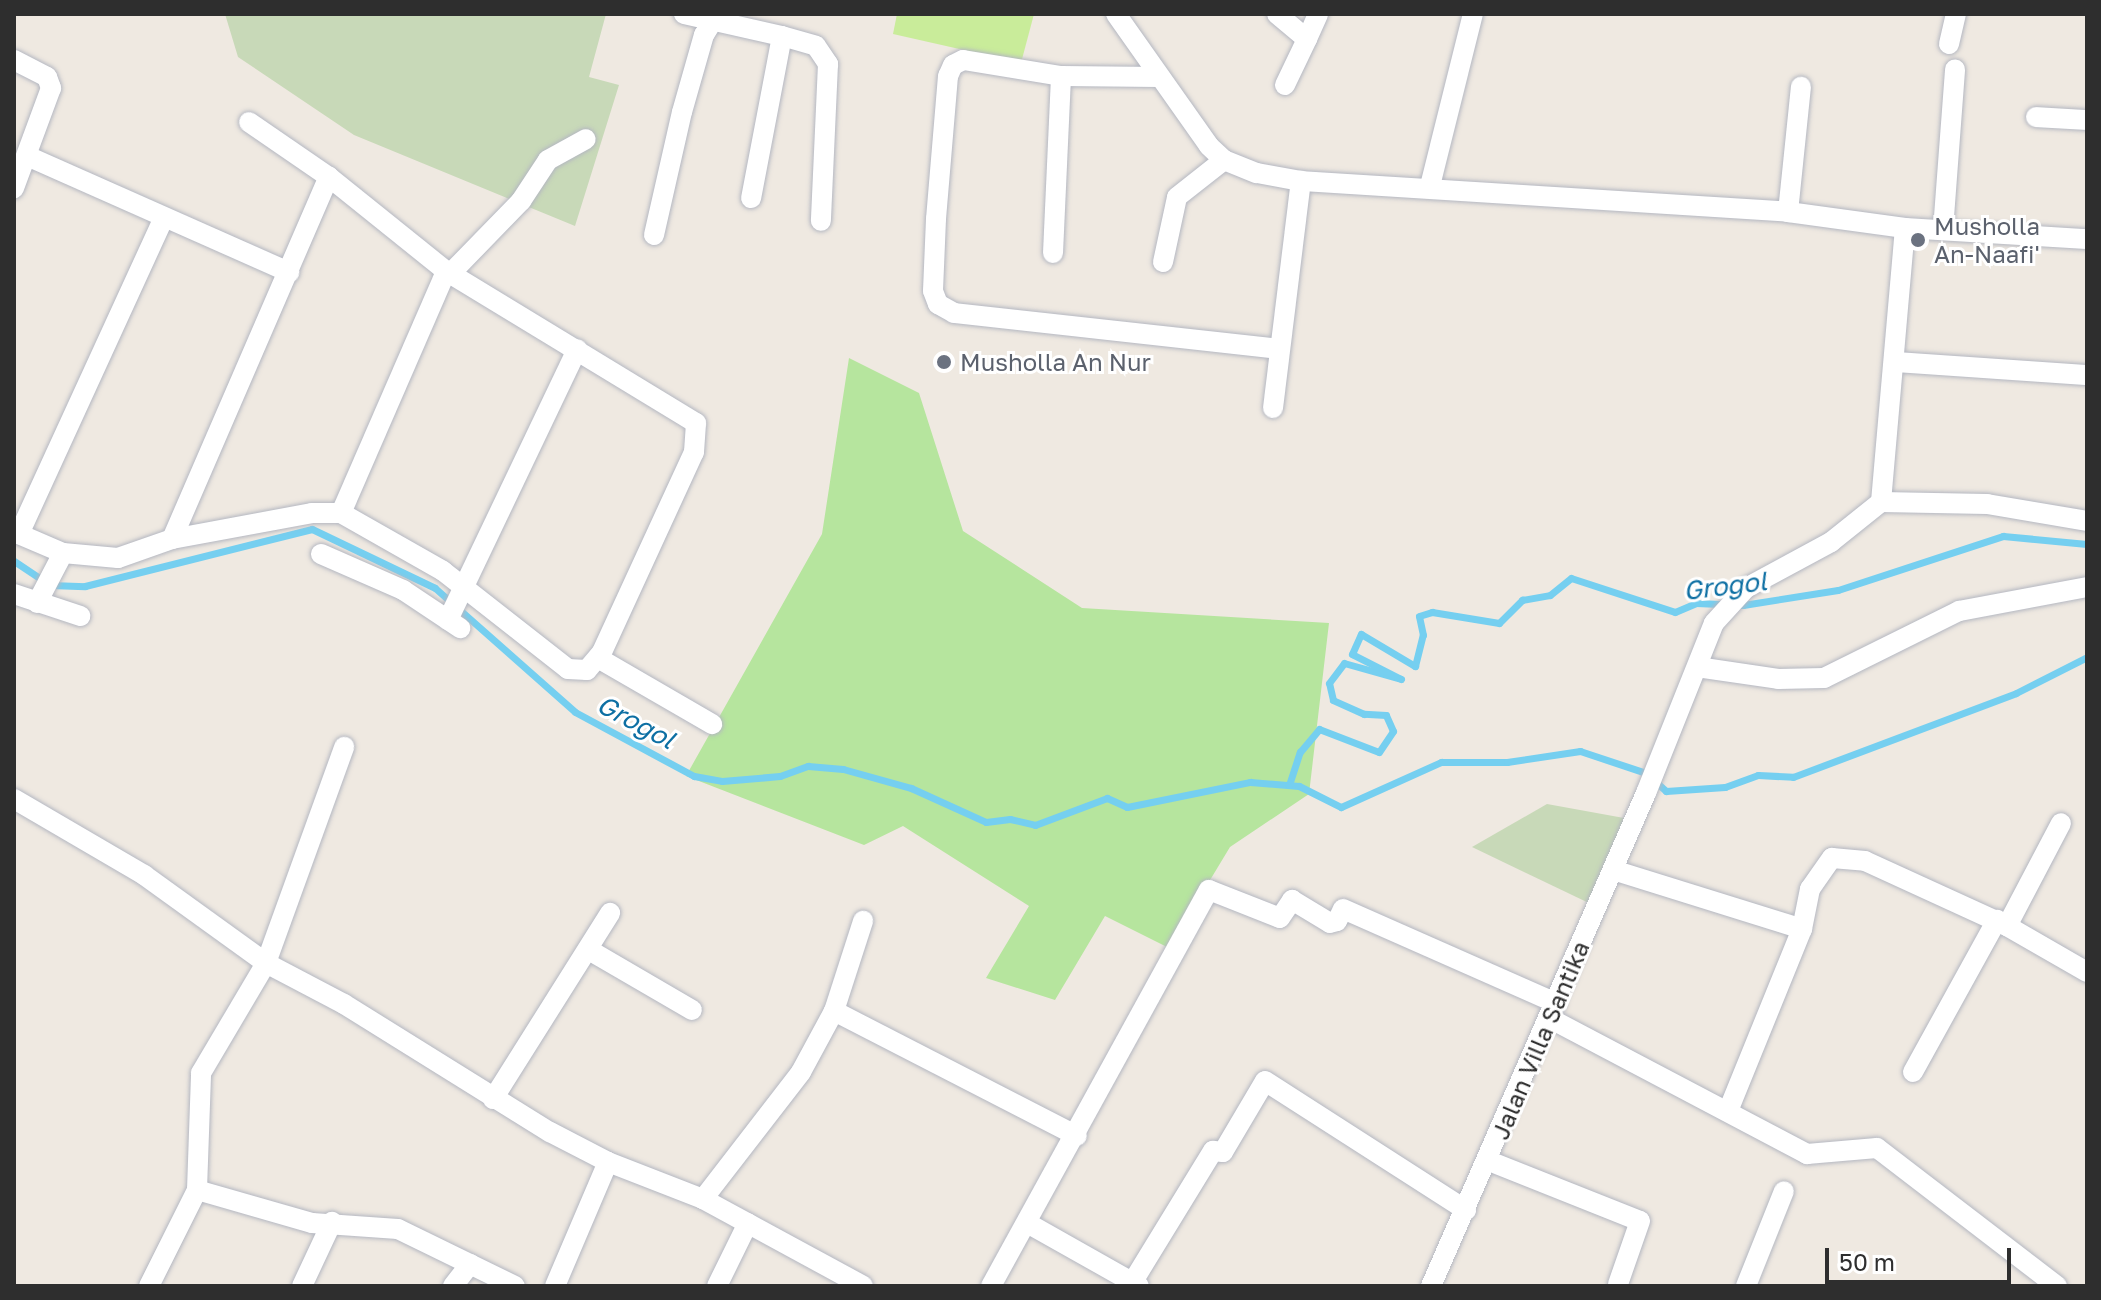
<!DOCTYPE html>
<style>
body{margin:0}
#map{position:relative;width:2101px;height:1300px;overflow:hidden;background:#efe9e1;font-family:"Golos Text",sans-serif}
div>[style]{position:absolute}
.green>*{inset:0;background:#b6e59e}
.cemetery>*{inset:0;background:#c8d9b8}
.pitch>*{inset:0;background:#c9ec9a}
.stream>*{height:7px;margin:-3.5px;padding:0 3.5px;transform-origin:3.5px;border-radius:3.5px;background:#75cff0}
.roads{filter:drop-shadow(0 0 2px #b4b7c1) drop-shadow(0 0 2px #b4b7c1)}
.street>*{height:20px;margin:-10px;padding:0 10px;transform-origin:10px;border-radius:10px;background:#fff}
.dots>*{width:22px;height:22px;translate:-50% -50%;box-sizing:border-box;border:4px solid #fff;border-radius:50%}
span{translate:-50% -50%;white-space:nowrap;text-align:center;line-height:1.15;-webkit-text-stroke:6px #fff;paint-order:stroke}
.worship-label{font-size:24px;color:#5b616d}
.left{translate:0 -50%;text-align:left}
.street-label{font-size:24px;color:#2e2e2e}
.water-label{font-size:26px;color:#0d6fa3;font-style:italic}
.frame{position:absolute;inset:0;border:16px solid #2e2e2e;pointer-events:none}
.scale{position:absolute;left:1825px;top:1248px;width:186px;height:36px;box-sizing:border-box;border:4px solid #2e2e2e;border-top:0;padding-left:10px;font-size:24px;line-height:28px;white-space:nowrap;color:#2e2e2e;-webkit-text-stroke:6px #fff;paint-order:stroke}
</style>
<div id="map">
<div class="green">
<div style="clip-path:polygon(849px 358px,919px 393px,963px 531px,1082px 608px,1329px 623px,1309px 794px,1230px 847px,1169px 948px,1105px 916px,1055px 1000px,986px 978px,1029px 906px,903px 826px,864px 845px,686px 776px,822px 534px)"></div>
</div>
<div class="cemetery">
<div style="clip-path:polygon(225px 14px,606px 14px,589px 77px,619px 85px,575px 226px,354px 135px,238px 57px)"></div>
<div style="clip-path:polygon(1547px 804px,1635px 820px,1593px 905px,1472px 847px)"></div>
</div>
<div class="pitch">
<div style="clip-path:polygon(897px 14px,1034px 14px,1021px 63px,893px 34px)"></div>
</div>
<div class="stream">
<div style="left:14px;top:561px;width:43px;rotate:33.7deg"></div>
<div style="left:50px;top:585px;width:35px;rotate:2deg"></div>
<div style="left:85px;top:586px;width:234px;rotate:-14.1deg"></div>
<div style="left:312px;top:529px;width:136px;rotate:25.6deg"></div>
<div style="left:435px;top:588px;width:187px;rotate:41.5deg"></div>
<div style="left:575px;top:712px;width:135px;rotate:28.3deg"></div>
<div style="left:694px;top:776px;width:28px;rotate:10deg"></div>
<div style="left:722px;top:781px;width:58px;rotate:-4.9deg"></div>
<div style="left:780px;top:776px;width:30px;rotate:-20deg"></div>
<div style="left:808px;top:766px;width:35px;rotate:5deg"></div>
<div style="left:843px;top:769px;width:71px;rotate:15.6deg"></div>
<div style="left:911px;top:788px;width:82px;rotate:24.4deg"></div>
<div style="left:986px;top:822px;width:24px;rotate:-7deg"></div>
<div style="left:1010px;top:819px;width:26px;rotate:13deg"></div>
<div style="left:1035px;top:825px;width:77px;rotate:-20.6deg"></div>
<div style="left:1107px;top:798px;width:22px;rotate:24deg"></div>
<div style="left:1127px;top:807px;width:126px;rotate:-11.5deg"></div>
<div style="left:1250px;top:782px;width:49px;rotate:4.7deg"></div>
<div style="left:1299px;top:786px;width:47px;rotate:26.6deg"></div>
<div style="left:1341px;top:807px;width:110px;rotate:-24.2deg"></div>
<div style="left:1441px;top:762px;width:66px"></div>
<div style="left:1507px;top:762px;width:74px;rotate:-8.6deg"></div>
<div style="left:1580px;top:751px;width:70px;rotate:18.4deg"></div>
<div style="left:1646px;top:773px;width:27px;rotate:42deg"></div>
<div style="left:1666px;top:791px;width:59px;rotate:-3.9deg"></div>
<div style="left:1725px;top:787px;width:35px;rotate:-20deg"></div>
<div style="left:1758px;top:775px;width:35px;rotate:3deg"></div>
<div style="left:1793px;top:777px;width:238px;rotate:-20.6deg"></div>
<div style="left:2016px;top:693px;width:80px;rotate:-26.9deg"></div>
<div style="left:1289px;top:785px;width:35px;rotate:-72deg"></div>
<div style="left:1300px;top:752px;width:30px;rotate:-50deg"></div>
<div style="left:1319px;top:729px;width:64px;rotate:21deg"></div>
<div style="left:1379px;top:752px;width:25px;rotate:-56deg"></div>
<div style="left:1393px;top:731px;width:17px;rotate:-114deg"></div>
<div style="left:1386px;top:715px;width:22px;rotate:-177deg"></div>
<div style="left:1364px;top:714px;width:34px;rotate:-156deg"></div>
<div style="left:1333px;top:700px;width:17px;rotate:-103deg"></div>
<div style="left:1329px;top:683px;width:25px;rotate:-53deg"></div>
<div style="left:1344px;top:663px;width:59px;rotate:15.7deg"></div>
<div style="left:1401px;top:679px;width:55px;rotate:-153deg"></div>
<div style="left:1352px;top:654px;width:22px;rotate:-66deg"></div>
<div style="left:1361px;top:634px;width:63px;rotate:30.7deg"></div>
<div style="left:1415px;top:666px;width:32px;rotate:-76deg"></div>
<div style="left:1423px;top:635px;width:19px;rotate:-102deg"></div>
<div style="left:1419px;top:616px;width:14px;rotate:-17deg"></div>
<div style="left:1432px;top:612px;width:68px;rotate:9.3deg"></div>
<div style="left:1499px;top:623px;width:33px;rotate:-45deg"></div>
<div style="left:1522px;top:600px;width:28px;rotate:-10deg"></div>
<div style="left:1550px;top:595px;width:27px;rotate:-39deg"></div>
<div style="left:1571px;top:578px;width:109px;rotate:18.1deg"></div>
<div style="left:1675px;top:612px;width:23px;rotate:-23deg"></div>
<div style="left:1696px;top:603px;width:47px;rotate:2.4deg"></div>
<div style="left:1743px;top:605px;width:96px;rotate:-9deg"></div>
<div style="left:1838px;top:590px;width:174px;rotate:-18.1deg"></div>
<div style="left:2003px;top:536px;width:84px;rotate:5.4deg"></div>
</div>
<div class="roads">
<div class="street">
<div style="left:684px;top:14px;width:100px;rotate:12.7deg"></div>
<div style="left:782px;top:36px;width:165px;rotate:100.8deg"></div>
<div style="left:1116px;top:14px;width:161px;rotate:54.8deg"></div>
<div style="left:1209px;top:146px;width:21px;rotate:43deg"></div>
<div style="left:1224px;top:160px;width:35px;rotate:22deg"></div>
<div style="left:1257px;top:173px;width:45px;rotate:10.3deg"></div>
<div style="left:1301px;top:181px;width:488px;rotate:3.6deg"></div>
<div style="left:1788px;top:212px;width:118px;rotate:7.8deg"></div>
<div style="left:1905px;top:228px;width:182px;rotate:3.5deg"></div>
<div style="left:1277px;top:14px;width:39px;rotate:40deg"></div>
<div style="left:1307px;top:39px;width:27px;rotate:-66deg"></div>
<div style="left:782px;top:36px;width:35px;rotate:16deg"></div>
<div style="left:816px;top:46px;width:22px;rotate:56deg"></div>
<div style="left:828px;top:64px;width:157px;rotate:92.6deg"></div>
<div style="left:1949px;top:44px;width:31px;rotate:-77deg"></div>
<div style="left:14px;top:60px;width:37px;rotate:27deg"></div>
<div style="left:47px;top:77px;width:12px;rotate:70deg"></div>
<div style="left:51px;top:88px;width:107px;rotate:110.3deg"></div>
<div style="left:1159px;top:77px;width:98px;rotate:-179.4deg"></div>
<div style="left:1061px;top:76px;width:99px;rotate:-170.7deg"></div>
<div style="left:963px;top:60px;width:11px;rotate:153deg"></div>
<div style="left:953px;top:65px;width:12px;rotate:114deg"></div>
<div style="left:948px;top:76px;width:144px;rotate:94.8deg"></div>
<div style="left:936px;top:219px;width:72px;rotate:92.4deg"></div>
<div style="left:933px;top:291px;width:14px;rotate:69deg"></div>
<div style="left:938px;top:304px;width:18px;rotate:29deg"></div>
<div style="left:954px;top:313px;width:327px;rotate:6.3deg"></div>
<div style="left:1285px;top:85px;width:51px;rotate:-64.4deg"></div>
<div style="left:2036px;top:117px;width:51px;rotate:3.4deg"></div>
<div style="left:27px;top:156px;width:287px;rotate:23.9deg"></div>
<div style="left:1430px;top:186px;width:177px;rotate:-76deg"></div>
<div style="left:1788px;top:212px;width:126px;rotate:-84.1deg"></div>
<div style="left:1943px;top:230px;width:161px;rotate:-85.7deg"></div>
<div style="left:654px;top:235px;width:126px;rotate:-77.2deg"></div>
<div style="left:682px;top:112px;width:80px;rotate:-74.1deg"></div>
<div style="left:704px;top:35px;width:25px;rotate:-58deg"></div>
<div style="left:1053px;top:253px;width:177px;rotate:-87.4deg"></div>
<div style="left:1163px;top:262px;width:66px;rotate:-77.8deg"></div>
<div style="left:1177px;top:197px;width:60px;rotate:-38.2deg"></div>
<div style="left:450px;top:274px;width:102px;rotate:-45.8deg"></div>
<div style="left:521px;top:201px;width:49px;rotate:-56.6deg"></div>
<div style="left:548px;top:160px;width:43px;rotate:-28.9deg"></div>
<div style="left:1895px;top:362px;width:192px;rotate:3.9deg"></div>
<div style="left:1273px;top:408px;width:229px;rotate:-83deg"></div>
<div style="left:1881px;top:502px;width:106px;rotate:1.1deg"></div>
<div style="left:1987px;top:504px;width:101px;rotate:9.6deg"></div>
<div style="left:341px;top:513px;width:264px;rotate:-66.5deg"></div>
<div style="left:14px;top:532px;width:53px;rotate:23.2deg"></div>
<div style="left:63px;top:553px;width:55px;rotate:5.2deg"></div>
<div style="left:118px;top:558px;width:57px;rotate:-19.4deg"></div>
<div style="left:172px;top:539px;width:142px;rotate:-10.5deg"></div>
<div style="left:312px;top:513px;width:29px"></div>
<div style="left:341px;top:513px;width:117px;rotate:29.6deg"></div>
<div style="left:443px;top:571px;width:159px;rotate:38.1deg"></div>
<div style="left:568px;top:669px;width:19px;rotate:3deg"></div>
<div style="left:587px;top:670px;width:23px;rotate:-50deg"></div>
<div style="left:602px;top:652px;width:220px;rotate:-65.3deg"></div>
<div style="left:694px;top:452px;width:29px;rotate:-86deg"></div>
<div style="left:696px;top:423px;width:293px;rotate:-148.7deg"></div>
<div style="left:446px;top:271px;width:150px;rotate:-141.2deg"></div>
<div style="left:329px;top:177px;width:97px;rotate:-145.5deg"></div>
<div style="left:19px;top:534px;width:345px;rotate:-65.4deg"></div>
<div style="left:172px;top:539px;width:395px;rotate:-66.6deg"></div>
<div style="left:321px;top:554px;width:90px;rotate:23.7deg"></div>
<div style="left:403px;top:590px;width:69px;rotate:33.7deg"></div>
<div style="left:14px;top:594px;width:70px;rotate:18.4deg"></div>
<div style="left:37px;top:603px;width:56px;rotate:-62.5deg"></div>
<div style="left:448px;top:620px;width:300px;rotate:-64.5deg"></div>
<div style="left:598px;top:658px;width:132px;rotate:30.1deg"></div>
<div style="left:1697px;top:667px;width:82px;rotate:8.4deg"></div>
<div style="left:1778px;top:679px;width:46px;rotate:-1.2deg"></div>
<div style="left:1824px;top:678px;width:151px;rotate:-26.4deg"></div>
<div style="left:1959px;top:611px;width:130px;rotate:-10.6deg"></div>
<div style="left:14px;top:799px;width:151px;rotate:30.3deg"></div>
<div style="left:144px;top:875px;width:150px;rotate:35.8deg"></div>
<div style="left:266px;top:963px;width:88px;rotate:27.7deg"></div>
<div style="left:344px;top:1004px;width:243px;rotate:31.9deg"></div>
<div style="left:550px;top:1132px;width:65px;rotate:27.3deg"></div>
<div style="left:608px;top:1162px;width:102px;rotate:21.3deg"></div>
<div style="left:703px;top:1199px;width:182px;rotate:28.5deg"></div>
<div style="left:1613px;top:870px;width:198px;rotate:17.3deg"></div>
<div style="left:1802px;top:929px;width:196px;rotate:112.1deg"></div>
<div style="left:2007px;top:926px;width:116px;rotate:-62.3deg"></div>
<div style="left:1802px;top:929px;width:41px;rotate:-78.7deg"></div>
<div style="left:1810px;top:889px;width:38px;rotate:-55deg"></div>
<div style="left:1832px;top:858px;width:33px;rotate:5deg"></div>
<div style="left:1865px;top:861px;width:156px;rotate:24.6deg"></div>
<div style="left:2007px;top:926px;width:92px;rotate:29.9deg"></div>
<div style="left:589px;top:950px;width:119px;rotate:30.2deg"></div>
<div style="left:834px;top:1011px;width:273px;rotate:27.2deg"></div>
<div style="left:1549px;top:1018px;width:292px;rotate:27.8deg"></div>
<div style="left:1807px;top:1154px;width:70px;rotate:-4.9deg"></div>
<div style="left:1877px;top:1148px;width:227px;rotate:37.5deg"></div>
<div style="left:1913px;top:1072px;width:174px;rotate:-61.1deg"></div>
<div style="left:493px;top:1099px;width:220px;rotate:-57.8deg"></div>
<div style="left:1489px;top:1161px;width:162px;rotate:21.7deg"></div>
<div style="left:1640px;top:1221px;width:67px;rotate:109.2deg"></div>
<div style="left:197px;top:1190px;width:120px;rotate:16deg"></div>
<div style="left:312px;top:1223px;width:86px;rotate:4deg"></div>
<div style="left:398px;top:1229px;width:130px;rotate:26deg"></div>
<div style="left:703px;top:1199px;width:160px;rotate:-52.3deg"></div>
<div style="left:801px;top:1072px;width:69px;rotate:-61.6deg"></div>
<div style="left:834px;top:1011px;width:95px;rotate:-72.1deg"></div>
<div style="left:1029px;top:1224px;width:126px;rotate:29.4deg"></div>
<div style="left:1132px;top:1283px;width:155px;rotate:-58.5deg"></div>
<div style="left:1213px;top:1151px;width:10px;rotate:6deg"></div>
<div style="left:1223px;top:1152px;width:82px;rotate:-59.4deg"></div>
<div style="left:1265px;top:1081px;width:239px;rotate:32.7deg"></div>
<div style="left:149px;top:1286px;width:107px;rotate:-63.4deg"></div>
<div style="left:197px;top:1190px;width:117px;rotate:-88deg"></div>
<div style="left:201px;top:1073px;width:128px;rotate:-59.4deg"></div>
<div style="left:266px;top:963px;width:230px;rotate:-70.1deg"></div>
<div style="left:302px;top:1286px;width:71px;rotate:-64.9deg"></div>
<div style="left:453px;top:1286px;width:28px;rotate:-52deg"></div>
<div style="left:555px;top:1286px;width:135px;rotate:-66.9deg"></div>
<div style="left:717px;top:1286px;width:70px;rotate:-63.8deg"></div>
<div style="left:991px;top:1286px;width:452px;rotate:-61.2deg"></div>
<div style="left:1209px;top:890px;width:76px;rotate:21.5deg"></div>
<div style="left:1280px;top:918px;width:22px;rotate:-56deg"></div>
<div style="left:1292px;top:900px;width:44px;rotate:31.2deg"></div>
<div style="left:1330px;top:923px;width:7px;rotate:-16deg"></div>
<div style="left:1337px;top:921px;width:13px;rotate:-63deg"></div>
<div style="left:1343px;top:909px;width:233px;rotate:23.8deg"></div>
<div style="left:1431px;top:1286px;width:538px;rotate:-66.44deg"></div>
<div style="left:1646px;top:793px;width:183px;rotate:-68.2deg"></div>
<div style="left:1714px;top:623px;width:47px;rotate:-47.6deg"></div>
<div style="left:1746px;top:588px;width:97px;rotate:-28.4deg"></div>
<div style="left:1831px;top:542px;width:64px;rotate:-38.7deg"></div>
<div style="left:1881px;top:502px;width:275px;rotate:-85deg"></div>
<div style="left:1746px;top:1286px;width:102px;rotate:-68.2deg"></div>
</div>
</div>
<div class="dots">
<div style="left:1918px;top:240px;background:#6b7280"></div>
<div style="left:944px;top:362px;background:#6b7280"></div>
</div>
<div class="worship-label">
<span class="left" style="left:1934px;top:240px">Musholla<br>An-Naafi'</span>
<span class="left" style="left:960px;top:362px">Musholla An Nur</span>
</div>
<div class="street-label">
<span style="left:1540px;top:1040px;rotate:-67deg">Jalan Villa Santika</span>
</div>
<div class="water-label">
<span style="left:1725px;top:586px;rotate:-7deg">Grogol</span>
<span style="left:636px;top:722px;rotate:28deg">Grogol</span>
</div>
<div class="frame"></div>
<div class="scale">50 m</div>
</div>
